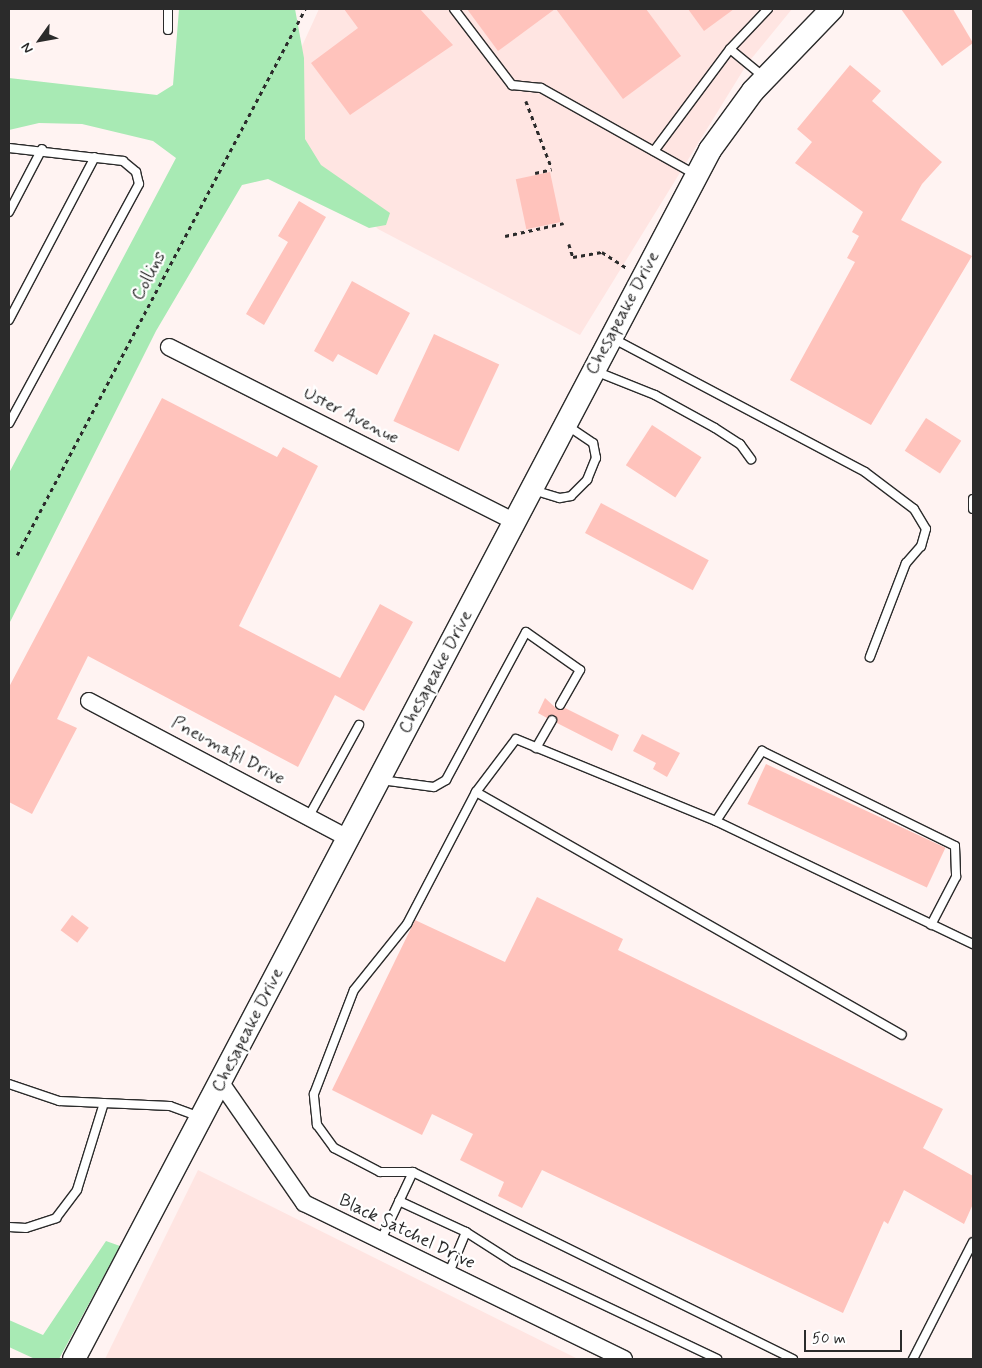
<!DOCTYPE html>
<html>
<head>
<meta charset="utf-8">
<style>
  body { margin:0 }
  #map { position:relative; width:982px; height:1368px; overflow:hidden; background:#fff3f2; font-family:Mynerve,sans-serif }
  div>[style] { position:absolute }
  .built>* { inset:0; background:#ffe5e2 }
  .green>* { inset:0; background:#a8eab4 }
  .building>* { inset:0; background:#ffc3bc; transform-origin:0 0 }
  .path>* { height:2.5px; margin-top:-1.25px; transform-origin:0; background:repeating-linear-gradient(90deg,#2b2b2b 0 4px,transparent 0 8px) }
  .roads { filter:drop-shadow(1px 0 #2b2b2b) drop-shadow(-1px 0 #2b2b2b) drop-shadow(0 1px #2b2b2b) drop-shadow(0 -1px #2b2b2b) }
  .lane>* { height:8px; margin:-4px; padding:0 4px; transform-origin:4px; border-radius:4px; background:#fff }
  .street>* { height:16px; margin:-8px; padding:0 8px; transform-origin:8px; border-radius:8px; background:#fff }
  .secondary>* { height:22px; margin:-11px; padding:0 11px; transform-origin:11px; border-radius:11px; background:#fff }
  span { translate:-50% -50%; white-space:nowrap; text-align:center; line-height:1.15; -webkit-text-stroke:4.5px #fff; paint-order:stroke }
  .street-label { font-size:18px; color:#2b2b2b }
  .frame { position:absolute; inset:0; border:10px solid #2b2b2b; pointer-events:none }
  .north { position:absolute; left:15px; top:15px; width:50px; height:50px; -webkit-text-stroke:4px #fff; paint-order:stroke; rotate:238deg; font-size:14px; font-weight:700; line-height:20px; text-align:center; color:#2b2b2b }
  .north::after { content:''; display:block; margin:auto; width:18px; height:22px; background:#2b2b2b; clip-path:polygon(50% 0,100% 100%,50% 72%,0 100%) }
  .scale { position:absolute; left:804px; top:1330px; width:98px; height:22px; box-sizing:border-box; border:2px solid #2b2b2b; border-top:0; padding-left:6px; font-size:15px; line-height:18px; white-space:nowrap; color:#2b2b2b; -webkit-text-stroke:4px #fff; paint-order:stroke }
</style>
</head>
<body>
<div id="map">
  <div class="built">
    <div style="clip-path:polygon(319px 9px,792px 9px,747px 64px,580px 335px,378px 229px,298px 144px,297px 57px)"></div>
    <div style="clip-path:polygon(198px 1170px,578px 1359px,105px 1359px)"></div>
  </div>
  <div class="green">
    <div style="clip-path:polygon(179px 9px,295px 9px,304px 58px,305px 139px,321px 165px,390px 213px,386px 225px,369px 228px,268px 179px,242px 185px,156px 331px,9px 624px,9px 473px,176px 158px,153px 141px,82px 124px,39px 123px,9px 130px,9px 78px,157px 95px,173px 85px)"></div>
    <div style="clip-path:polygon(106px 1241px,120px 1246px,59px 1359px,35px 1359px,9px 1347px,9px 1320px,43px 1335px)"></div>
  </div>
  <div class="building">
    <div style="clip-path:polygon(344px 9px,420px 9px,453px 45px,350px 115px,311px 63px,358px 28px)"></div>
    <div style="clip-path:polygon(467px 9px,555px 9px,498px 51px)"></div>
    <div style="clip-path:polygon(556px 9px,646px 9px,681px 56px,623px 99px)"></div>
    <div style="clip-path:polygon(688px 9px,734px 9px,704px 31px)"></div>
    <div style="clip-path:polygon(901px 9px,953px 9px,973px 43px,942px 66px)"></div>
    <div style="clip-path:polygon(850px 65px,881px 91px,872px 101px,942px 162px,922px 184px,901px 220px,972px 256px,871px 425px,790px 380px,855px 262px,847px 258px,859px 236px,852px 232px,863px 212px,795px 163px,812px 142px,797px 129px)"></div>
    <div style="left:550px;top:172px;width:51px;height:35px;rotate:78deg"></div>
    <div style="clip-path:polygon(299px 201px,326px 217px,264px 325px,246px 314px,288px 242px,278px 236px)"></div>
    <div style="clip-path:polygon(352px 281px,410px 313px,377px 375px,338px 354px,333px 362px,314px 351px)"></div>
    <div style="left:434px;top:334px;width:72px;height:96px;rotate:25deg"></div>
    <div style="clip-path:polygon(162px 398px,277px 457px,283px 447px,318px 466px,239px 626px,340px 678px,380px 604px,413px 622px,364px 711px,335px 695px,298px 767px,88px 656px,57px 719px,77px 728px,32px 814px,9px 802px,9px 687px)"></div>
    <div style="left:926px;top:418px;width:42px;height:39px;rotate:33deg"></div>
    <div style="left:652px;top:425px;width:59px;height:48px;rotate:33deg"></div>
    <div style="left:601px;top:503px;width:122px;height:34px;rotate:28deg"></div>
    <div style="clip-path:polygon(545px 698px,558px 710px,565px 708px,619px 735px,612px 751px,557px 723px,554px 715px,547px 718px,538px 713px)"></div>
    <div style="clip-path:polygon(642px 734px,680px 753px,667px 777px,653px 769px,656px 763px,633px 751px)"></div>
    <div style="left:766px;top:764px;width:198px;height:44px;rotate:25deg"></div>
    <div style="clip-path:polygon(537px 897px,623px 939px,618px 950px,943px 1109px,923px 1148px,973px 1176px,973px 1204px,964px 1224px,904px 1190px,888px 1224px,884px 1221px,843px 1313px,542px 1170px,522px 1208px,498px 1196px,504px 1182px,460px 1160px,473px 1134px,432px 1114px,422px 1135px,332px 1090px,415px 920px,505px 962px)"></div>
    <div style="left:72px;top:915px;width:21px;height:19px;rotate:37deg"></div>
  </div>
  <div class="path">
    <div style="left:526px;top:101px;width:70px;rotate:69deg"></div>
    <div style="left:535px;top:173px;width:17px;rotate:-13deg"></div>
    <div style="left:505px;top:236px;width:60px;rotate:-12.4deg"></div>
    <div style="left:569px;top:244px;width:14px;rotate:73deg"></div>
    <div style="left:573px;top:257px;width:29px;rotate:-10deg"></div>
    <div style="left:602px;top:252px;width:31px;rotate:33deg"></div>
    <div style="left:17px;top:555px;width:617px;rotate:-62.19deg"></div>
  </div>
  <div class="roads">
    <div class="lane">
      <div style="left:454px;top:9px;width:96px;rotate:52.7deg"></div>
      <div style="left:512px;top:85px;width:29px;rotate:6deg"></div>
      <div style="left:541px;top:88px;width:176px;rotate:29.3deg"></div>
      <div style="left:168px;top:30px;width:21px;rotate:-90deg"></div>
      <div style="left:730px;top:49px;width:44px;rotate:39.5deg"></div>
      <div style="left:9px;top:148px;width:115px;rotate:6.5deg"></div>
      <div style="left:123px;top:161px;width:17px;rotate:40deg"></div>
      <div style="left:136px;top:172px;width:12px;rotate:76deg"></div>
      <div style="left:139px;top:184px;width:272px;rotate:118.5deg"></div>
      <div style="left:654px;top:151px;width:127px;rotate:-53.3deg"></div>
      <div style="left:730px;top:49px;width:55px;rotate:-46.5deg"></div>
      <div style="left:9px;top:212px;width:71px;rotate:-62.4deg"></div>
      <div style="left:9px;top:320px;width:184px;rotate:-62.2deg"></div>
      <div style="left:612px;top:338px;width:286px;rotate:27.9deg"></div>
      <div style="left:865px;top:472px;width:61px;rotate:37.1deg"></div>
      <div style="left:914px;top:509px;width:23px;rotate:59deg"></div>
      <div style="left:926px;top:529px;width:18px;rotate:106deg"></div>
      <div style="left:921px;top:546px;width:23px;rotate:131deg"></div>
      <div style="left:906px;top:563px;width:101px;rotate:111deg"></div>
      <div style="left:595px;top:371px;width:65px;rotate:21.8deg"></div>
      <div style="left:655px;top:395px;width:68px;rotate:28.8deg"></div>
      <div style="left:715px;top:428px;width:30px;rotate:33deg"></div>
      <div style="left:740px;top:444px;width:19px;rotate:54deg"></div>
      <div style="left:533px;top:490px;width:28px;rotate:17deg"></div>
      <div style="left:560px;top:498px;width:11px;rotate:-10deg"></div>
      <div style="left:571px;top:496px;width:23px;rotate:-45deg"></div>
      <div style="left:587px;top:480px;width:24px;rotate:-68deg"></div>
      <div style="left:596px;top:458px;width:15px;rotate:-101deg"></div>
      <div style="left:593px;top:443px;width:30px;rotate:-146deg"></div>
      <div style="left:973px;top:499px;width:10px;rotate:90deg"></div>
      <div style="left:536px;top:748px;width:32px;rotate:-60deg"></div>
      <div style="left:381px;top:780px;width:53px;rotate:7.5deg"></div>
      <div style="left:434px;top:787px;width:14px;rotate:-30deg"></div>
      <div style="left:446px;top:780px;width:168px;rotate:-61.6deg"></div>
      <div style="left:526px;top:632px;width:66px;rotate:35.1deg"></div>
      <div style="left:580px;top:670px;width:40px;rotate:119.7deg"></div>
      <div style="left:476px;top:792px;width:490px;rotate:29.7deg"></div>
      <div style="left:309px;top:816px;width:104px;rotate:-61.2deg"></div>
      <div style="left:716px;top:821px;width:84px;rotate:-56.7deg"></div>
      <div style="left:762px;top:751px;width:215px;rotate:26.2deg"></div>
      <div style="left:955px;top:846px;width:31px;rotate:88deg"></div>
      <div style="left:956px;top:877px;width:54px;rotate:117.5deg"></div>
      <div style="left:9px;top:1084px;width:53px;rotate:18.8deg"></div>
      <div style="left:59px;top:1101px;width:111px;rotate:2.6deg"></div>
      <div style="left:170px;top:1106px;width:32px;rotate:20deg"></div>
      <div style="left:399px;top:1201px;width:74px;rotate:24.8deg"></div>
      <div style="left:466px;top:1232px;width:47px;rotate:112.7deg"></div>
      <div style="left:9px;top:1227px;width:17px;rotate:3deg"></div>
      <div style="left:26px;top:1228px;width:32px;rotate:-18deg"></div>
      <div style="left:56px;top:1218px;width:35px;rotate:-53deg"></div>
      <div style="left:77px;top:1190px;width:91px;rotate:-72.8deg"></div>
      <div style="left:466px;top:1232px;width:56px;rotate:32.6deg"></div>
      <div style="left:513px;top:1262px;width:226px;rotate:25.4deg"></div>
      <div style="left:380px;top:1242px;width:77px;rotate:-64.8deg"></div>
      <div style="left:793px;top:1359px;width:424px;rotate:-153.8deg"></div>
      <div style="left:413px;top:1172px;width:33px;rotate:180deg"></div>
      <div style="left:380px;top:1172px;width:52px;rotate:-152.4deg"></div>
      <div style="left:334px;top:1148px;width:29px;rotate:-126deg"></div>
      <div style="left:317px;top:1125px;width:31px;rotate:-96deg"></div>
      <div style="left:314px;top:1094px;width:111px;rotate:-69deg"></div>
      <div style="left:354px;top:990px;width:85px;rotate:-51.2deg"></div>
      <div style="left:407px;top:924px;width:149px;rotate:-62.4deg"></div>
      <div style="left:476px;top:792px;width:66px;rotate:-53deg"></div>
      <div style="left:516px;top:739px;width:216px;rotate:22.3deg"></div>
      <div style="left:716px;top:821px;width:285px;rotate:25.6deg"></div>
      <div style="left:913px;top:1359px;width:131px;rotate:-62.9deg"></div>
    </div>
    <div class="street">
      <div style="left:169px;top:347px;width:386px;rotate:26.8deg"></div>
      <div style="left:89px;top:701px;width:293px;rotate:27.9deg"></div>
      <div style="left:221px;top:1083px;width:146px;rotate:55.3deg"></div>
      <div style="left:304px;top:1203px;width:356px;rotate:26deg"></div>
    </div>
    <div class="secondary">
      <div style="left:74px;top:1359px;width:1366px;rotate:-62.25deg"></div>
      <div style="left:710px;top:150px;width:73px;rotate:-53.9deg"></div>
      <div style="left:753px;top:91px;width:114px;rotate:-46.1deg"></div>
    </div>
  </div>
  <div class="street-label">
    <span style="left:149px;top:276px;rotate:-62deg">Collins</span>
    <span style="left:623px;top:313px;rotate:-62deg">Chesapeake Drive</span>
    <span style="left:351px;top:416px;rotate:27deg">Uster Avenue</span>
    <span style="left:436px;top:672px;rotate:-62deg">Chesapeake Drive</span>
    <span style="left:228px;top:751px;rotate:28deg">Pneumafil Drive</span>
    <span style="left:248px;top:1030px;rotate:-63deg">Chesapeake Drive</span>
    <span style="left:407px;top:1232px;rotate:26deg">Black Satchel Drive</span>
  </div>
  <div class="frame"></div>
  <div class="north">N</div>
  <div class="scale">50 m</div>
</div>
</body>
</html>
